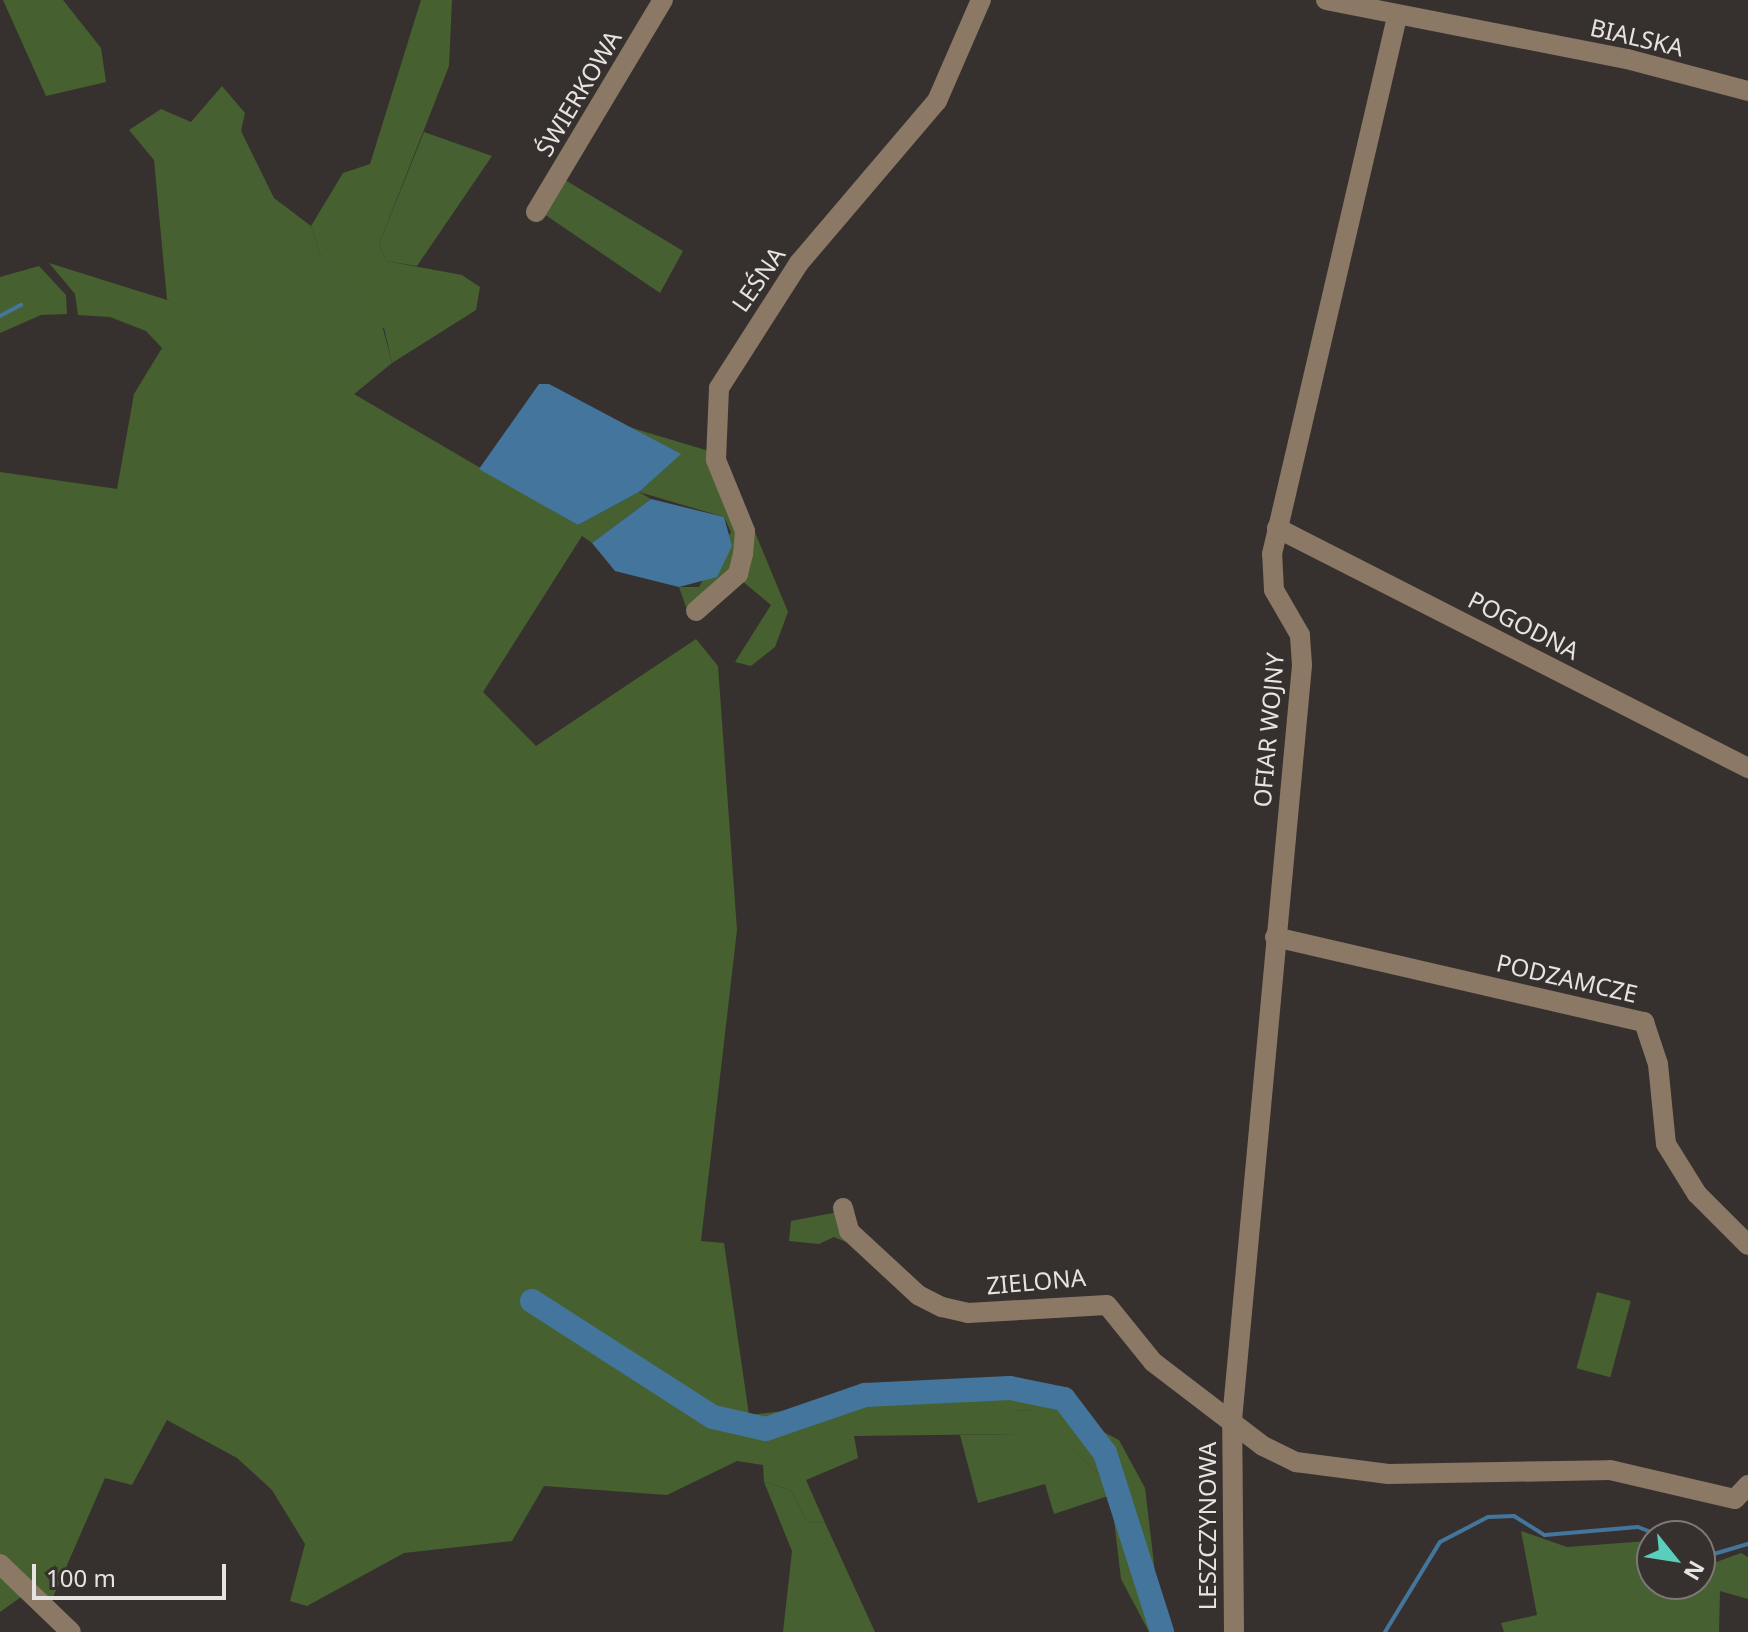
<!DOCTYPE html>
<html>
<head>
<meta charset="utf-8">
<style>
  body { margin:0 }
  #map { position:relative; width:1748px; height:1632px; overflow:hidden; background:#36312e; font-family:"Noto Sans",sans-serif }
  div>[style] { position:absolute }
  .green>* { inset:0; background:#476032 }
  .forest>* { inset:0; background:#46612f; transform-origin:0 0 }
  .water>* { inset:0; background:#44769d }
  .stream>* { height:4px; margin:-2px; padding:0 2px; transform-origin:2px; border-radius:2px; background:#44769d }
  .river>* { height:24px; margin:-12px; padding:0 12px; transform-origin:12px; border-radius:12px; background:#44769d }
  .minor>* { height:20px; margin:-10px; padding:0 10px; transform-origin:10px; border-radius:10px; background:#8b7865 }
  span { translate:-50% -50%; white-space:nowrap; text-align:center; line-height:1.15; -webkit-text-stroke:6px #36312e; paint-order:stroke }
  .street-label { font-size:24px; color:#e6e3e1 }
  .north { position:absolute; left:1636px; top:1520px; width:80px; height:80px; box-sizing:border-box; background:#36312e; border:2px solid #7c7876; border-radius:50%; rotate:120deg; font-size:22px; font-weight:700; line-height:32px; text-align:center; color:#e6e3e1 }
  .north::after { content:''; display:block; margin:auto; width:28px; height:36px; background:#5bcebb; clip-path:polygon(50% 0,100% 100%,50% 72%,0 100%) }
  .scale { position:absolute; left:32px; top:1564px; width:194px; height:36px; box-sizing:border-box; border:4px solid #e6e3e1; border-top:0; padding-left:10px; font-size:24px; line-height:28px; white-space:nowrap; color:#e6e3e1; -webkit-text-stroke:6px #36312e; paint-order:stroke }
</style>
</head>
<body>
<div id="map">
  <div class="green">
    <div style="clip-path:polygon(222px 86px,245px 113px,241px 131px,274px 198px,311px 226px,321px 257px,372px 287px,392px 363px,353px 395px,167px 300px,154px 160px,129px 130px,161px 109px,191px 122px)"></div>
    <div style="clip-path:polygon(424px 132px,492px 156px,417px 266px,386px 261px,379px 244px)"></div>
    <div style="clip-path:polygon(565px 180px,683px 251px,660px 293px,541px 212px)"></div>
    <div style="clip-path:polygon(622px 425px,709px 451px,742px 532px,734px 573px,706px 600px,686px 607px,679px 587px,699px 587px,731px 532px,724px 517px,639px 492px,680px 454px)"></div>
    <div style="clip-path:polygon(838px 1212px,851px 1244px,834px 1237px,819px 1244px,789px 1241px,791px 1221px)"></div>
    <div style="clip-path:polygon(1032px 1410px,1099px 1474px,1111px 1495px,1054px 1514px,1045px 1484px,978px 1503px,960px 1435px,1020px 1434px,1012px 1411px)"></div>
    <div style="clip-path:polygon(764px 1482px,791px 1490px,807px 1522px,825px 1523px,875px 1632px,783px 1632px,792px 1551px)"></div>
    <div style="clip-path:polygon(1521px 1531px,1567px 1547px,1648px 1541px,1652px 1584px,1700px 1584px,1700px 1568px,1741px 1553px,1748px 1557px,1748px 1599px,1720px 1591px,1719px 1632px,1504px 1632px,1501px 1623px,1537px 1615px)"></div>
  </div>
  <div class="forest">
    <div style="clip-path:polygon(3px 0,63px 0,101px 48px,106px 82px,46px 96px)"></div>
    <div style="clip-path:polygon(421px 0,452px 0,449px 66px,379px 244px,386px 261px,462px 275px,480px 287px,476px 310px,392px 363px,384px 328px,357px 319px,371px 287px,345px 285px,321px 257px,311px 226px,343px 173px,370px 164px)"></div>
    <div style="clip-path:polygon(49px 263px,167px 300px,306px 366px,578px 525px,639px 492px,651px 499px,592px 543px,582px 536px,483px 692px,536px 746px,696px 639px,718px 666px,737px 930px,701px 1241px,724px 1243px,749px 1415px,1012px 1383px,1072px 1395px,1090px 1425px,1119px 1440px,1145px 1488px,1160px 1614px,1170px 1632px,1149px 1632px,1121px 1579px,1111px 1495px,1099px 1474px,1031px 1410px,1013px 1411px,1020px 1434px,854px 1436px,858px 1458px,806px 1480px,825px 1523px,807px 1522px,791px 1490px,764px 1482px,763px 1465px,737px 1461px,667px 1495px,544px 1486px,512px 1541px,404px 1553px,307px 1606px,290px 1601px,305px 1544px,272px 1490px,237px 1458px,167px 1420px,132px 1485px,105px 1478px,50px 1604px,35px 1587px,0 1612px,0 472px,117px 489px,134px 394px,162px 348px,146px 331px,110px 317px,78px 315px,75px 294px)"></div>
    <div style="clip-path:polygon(39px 266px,66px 295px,67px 314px,41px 315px,0 333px,0 277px)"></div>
    <div style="clip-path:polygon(752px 525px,788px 612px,775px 647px,751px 666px,735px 662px,771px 605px,741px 580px)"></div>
    <div style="left:1597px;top:1292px;width:35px;height:79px;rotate:15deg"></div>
  </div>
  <div class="water">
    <div style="clip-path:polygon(539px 384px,549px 384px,681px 454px,639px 492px,578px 525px,479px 469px)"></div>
    <div style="clip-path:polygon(651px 499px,724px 517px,732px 546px,717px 577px,679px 587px,615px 571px,592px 543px)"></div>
  </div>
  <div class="stream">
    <div style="left:0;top:316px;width:24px;rotate:-28deg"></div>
    <div style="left:1700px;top:1558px;width:50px;rotate:-16.3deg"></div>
    <div style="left:1385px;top:1632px;width:105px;rotate:-58.6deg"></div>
    <div style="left:1440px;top:1542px;width:54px;rotate:-27.5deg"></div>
    <div style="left:1488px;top:1517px;width:26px;rotate:-2deg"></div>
    <div style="left:1514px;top:1516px;width:36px;rotate:32deg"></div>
    <div style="left:1545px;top:1535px;width:93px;rotate:-4.9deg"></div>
    <div style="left:1638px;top:1527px;width:26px;rotate:21deg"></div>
  </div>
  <div class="river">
    <div style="left:532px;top:1301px;width:215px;rotate:32.7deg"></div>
    <div style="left:713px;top:1417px;width:54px;rotate:12.8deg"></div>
    <div style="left:766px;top:1429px;width:105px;rotate:-19deg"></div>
    <div style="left:865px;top:1395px;width:145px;rotate:-2.8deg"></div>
    <div style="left:1010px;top:1388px;width:55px;rotate:11.5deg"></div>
    <div style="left:1064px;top:1399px;width:68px;rotate:52.8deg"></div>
    <div style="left:1105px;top:1453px;width:188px;rotate:72.3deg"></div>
  </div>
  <div class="minor">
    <div style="left:1326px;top:0;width:307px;rotate:11.1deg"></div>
    <div style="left:1627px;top:59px;width:125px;rotate:14.8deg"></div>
    <div style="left:536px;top:212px;width:247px;rotate:-59.1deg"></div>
    <div style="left:1277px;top:528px;width:529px;rotate:27deg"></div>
    <div style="left:696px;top:611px;width:56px;rotate:-41.4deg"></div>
    <div style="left:738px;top:574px;width:21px;rotate:-76deg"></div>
    <div style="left:743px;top:554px;width:23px;rotate:-85deg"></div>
    <div style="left:745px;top:531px;width:77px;rotate:-112.2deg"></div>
    <div style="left:716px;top:460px;width:72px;rotate:-87.6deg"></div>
    <div style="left:719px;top:388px;width:148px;rotate:-57.4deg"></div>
    <div style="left:799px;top:263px;width:213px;rotate:-49.6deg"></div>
    <div style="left:937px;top:101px;width:110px;rotate:-66.5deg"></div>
    <div style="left:1275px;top:937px;width:379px;rotate:13deg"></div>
    <div style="left:1644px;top:1022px;width:44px;rotate:71.6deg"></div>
    <div style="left:1658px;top:1064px;width:80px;rotate:84.3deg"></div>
    <div style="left:1666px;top:1144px;width:59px;rotate:58.2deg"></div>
    <div style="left:1697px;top:1194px;width:72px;rotate:45deg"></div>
    <div style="left:843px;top:1208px;width:24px;rotate:75deg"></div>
    <div style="left:849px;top:1231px;width:94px;rotate:42.8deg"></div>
    <div style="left:918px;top:1295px;width:27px;rotate:27deg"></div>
    <div style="left:942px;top:1307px;width:27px;rotate:13deg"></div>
    <div style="left:968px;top:1313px;width:139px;rotate:-3.3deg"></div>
    <div style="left:1107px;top:1305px;width:73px;rotate:51.1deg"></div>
    <div style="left:1153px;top:1362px;width:138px;rotate:37.4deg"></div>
    <div style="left:1263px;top:1446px;width:37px;rotate:26deg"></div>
    <div style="left:1296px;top:1462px;width:93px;rotate:7.4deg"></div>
    <div style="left:1388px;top:1474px;width:222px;rotate:-1deg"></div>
    <div style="left:1610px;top:1470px;width:128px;rotate:13.1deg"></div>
    <div style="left:1735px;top:1499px;width:19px;rotate:-47deg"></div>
    <div style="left:0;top:1564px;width:98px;rotate:43.8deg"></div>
    <div style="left:1234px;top:1632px;width:212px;rotate:-90.5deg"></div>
    <div style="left:1232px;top:1420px;width:758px;rotate:-84.7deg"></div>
    <div style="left:1302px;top:665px;width:30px;rotate:-94deg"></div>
    <div style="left:1300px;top:635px;width:52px;rotate:-120deg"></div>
    <div style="left:1274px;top:590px;width:36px;rotate:-93deg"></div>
    <div style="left:1272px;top:554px;width:551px;rotate:-76.9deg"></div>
  </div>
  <div class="street-label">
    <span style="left:1637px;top:37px;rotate:13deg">BIALSKA</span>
    <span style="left:578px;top:93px;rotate:-59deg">ŚWIERKOWA</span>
    <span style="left:758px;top:279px;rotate:-55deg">LEŚNA</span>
    <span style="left:1524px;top:625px;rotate:27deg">POGODNA</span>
    <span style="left:1268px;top:730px;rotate:-85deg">OFIAR WOJNY</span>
    <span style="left:1567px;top:978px;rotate:13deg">PODZAMCZE</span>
    <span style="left:1036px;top:1281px;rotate:-5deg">ZIELONA</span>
    <span style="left:1207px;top:1526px;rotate:-90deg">LESZCZYNOWA</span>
  </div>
  <div class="north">N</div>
  <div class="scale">100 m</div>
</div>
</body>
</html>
